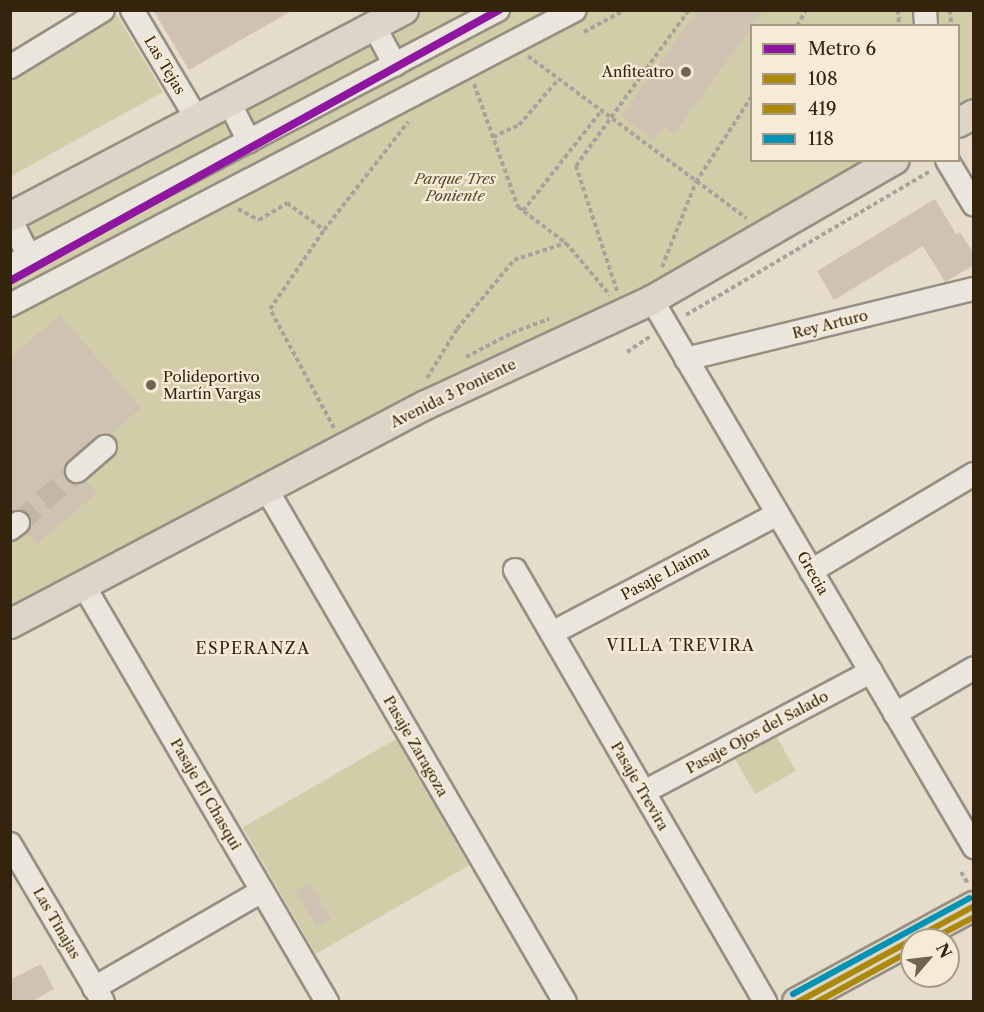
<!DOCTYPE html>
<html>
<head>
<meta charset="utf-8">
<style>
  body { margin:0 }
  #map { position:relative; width:984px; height:1012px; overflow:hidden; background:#e5dccb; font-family:"Libre Caslon Text",serif }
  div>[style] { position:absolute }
  .green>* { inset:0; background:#d1cda9; transform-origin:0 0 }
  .building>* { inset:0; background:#d0c2b2; transform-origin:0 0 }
  .minor-tunnel>* { height:22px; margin-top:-11px; transform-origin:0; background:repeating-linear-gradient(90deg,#c2b7a5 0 22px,transparent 0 33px) }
  .path>* { height:4px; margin-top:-2px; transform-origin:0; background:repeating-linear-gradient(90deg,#a8a29a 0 4.5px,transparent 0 7.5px) }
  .roads { filter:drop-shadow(2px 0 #968f82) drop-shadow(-2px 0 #968f82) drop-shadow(0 2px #968f82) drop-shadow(0 -2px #968f82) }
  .minor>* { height:22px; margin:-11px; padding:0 11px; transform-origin:11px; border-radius:11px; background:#eae5dd }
  .major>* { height:28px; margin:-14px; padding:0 14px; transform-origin:14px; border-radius:14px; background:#ddd6c8 }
  .bus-1>* { height:6px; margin:-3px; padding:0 3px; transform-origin:3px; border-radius:3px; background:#ac890d }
  .bus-2>* { height:6px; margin:-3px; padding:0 3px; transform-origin:3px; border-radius:3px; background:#ac890d }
  .bus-3>* { height:6px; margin:-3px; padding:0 3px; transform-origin:3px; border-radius:3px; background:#0093b3 }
  .metro-1>* { height:8px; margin:-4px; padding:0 4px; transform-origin:4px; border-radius:4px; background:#8e16a1 }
  .dots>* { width:16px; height:16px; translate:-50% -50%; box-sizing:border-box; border:3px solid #f5ebd6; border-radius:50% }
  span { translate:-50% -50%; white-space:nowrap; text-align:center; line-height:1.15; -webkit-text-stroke:4.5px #f5ebd6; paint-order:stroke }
  .street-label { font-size:15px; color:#34240e }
  .poi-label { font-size:15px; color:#34240e }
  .right { translate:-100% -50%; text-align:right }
  .left { translate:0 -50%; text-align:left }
  .park-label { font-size:15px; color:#574b2e; font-style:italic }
  .neighbourhood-label { font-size:16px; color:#34240e; letter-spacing:1.5px }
  .frame { position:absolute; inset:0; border:12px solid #34240e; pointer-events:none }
  .legend { position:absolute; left:750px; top:24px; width:210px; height:138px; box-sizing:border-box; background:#f5ebd6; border:2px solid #a89b86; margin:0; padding:8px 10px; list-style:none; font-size:18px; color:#34240e }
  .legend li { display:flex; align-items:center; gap:12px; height:30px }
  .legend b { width:30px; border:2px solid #a89b86 }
  .north { position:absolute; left:900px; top:928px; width:60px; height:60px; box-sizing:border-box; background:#f5ebd6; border:2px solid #a89b86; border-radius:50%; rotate:62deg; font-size:16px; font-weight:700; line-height:24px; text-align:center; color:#34240e }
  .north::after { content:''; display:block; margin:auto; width:21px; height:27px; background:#726450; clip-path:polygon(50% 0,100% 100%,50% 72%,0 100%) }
</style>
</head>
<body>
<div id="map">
  <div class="green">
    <div style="clip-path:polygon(416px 11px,973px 11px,973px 100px,959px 109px,958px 26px,752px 26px,752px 160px,868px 161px,648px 286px,11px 613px,11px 223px)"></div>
    <div style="clip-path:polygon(117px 15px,163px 92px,11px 176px,10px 78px)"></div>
    <div style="left:776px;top:736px;width:40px;height:47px;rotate:60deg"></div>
    <div style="left:396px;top:739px;width:146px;height:177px;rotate:60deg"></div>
  </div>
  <div class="building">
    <div style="clip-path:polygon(153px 10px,293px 10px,189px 70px)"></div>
    <div style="clip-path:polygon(698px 10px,764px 10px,674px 134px,664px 127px,654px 141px,621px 116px)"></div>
    <div style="clip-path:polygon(935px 199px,956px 234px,960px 232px,974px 254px,974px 265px,945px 282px,923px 246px,834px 300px,817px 271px)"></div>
    <div style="clip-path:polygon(60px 315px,141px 408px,110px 435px,97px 436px,68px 461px,64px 473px,67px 480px,79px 484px,86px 481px,97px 493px,37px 544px,27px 533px,31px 522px,28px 514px,23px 510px,10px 512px,10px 358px)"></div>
    <div style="left:310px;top:883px;width:42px;height:17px;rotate:59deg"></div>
    <div style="clip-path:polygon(41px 964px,54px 989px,31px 1002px,10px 1002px,10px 980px)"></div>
  </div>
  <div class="minor-tunnel">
    <div style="left:18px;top:523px;width:79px;rotate:-41.4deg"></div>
  </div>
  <div class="path">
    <div style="left:898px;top:10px;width:16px;rotate:86deg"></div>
    <div style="left:950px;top:10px;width:16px;rotate:86deg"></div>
    <div style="left:797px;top:26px;width:18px;rotate:-61deg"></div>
    <div style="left:584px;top:32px;width:47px;rotate:-28.2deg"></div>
    <div style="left:528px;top:56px;width:272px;rotate:36.6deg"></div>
    <div style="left:474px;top:84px;width:131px;rotate:70.3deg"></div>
    <div style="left:518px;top:207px;width:60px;rotate:36.9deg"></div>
    <div style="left:566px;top:243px;width:68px;rotate:49.8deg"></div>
    <div style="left:493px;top:137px;width:29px;rotate:-25deg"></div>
    <div style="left:519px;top:125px;width:60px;rotate:-49.1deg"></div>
    <div style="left:238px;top:209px;width:24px;rotate:28deg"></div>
    <div style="left:259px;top:220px;width:33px;rotate:-31deg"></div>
    <div style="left:287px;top:203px;width:46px;rotate:36.1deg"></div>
    <div style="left:523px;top:211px;width:127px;rotate:-52deg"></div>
    <div style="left:662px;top:267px;width:92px;rotate:-68.2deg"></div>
    <div style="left:696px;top:182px;width:103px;rotate:-56.9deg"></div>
    <div style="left:617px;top:291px;width:132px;rotate:-108.2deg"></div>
    <div style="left:576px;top:166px;width:193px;rotate:-54.1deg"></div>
    <div style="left:686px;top:315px;width:283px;rotate:-30.5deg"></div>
    <div style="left:627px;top:352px;width:29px;rotate:-34deg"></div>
    <div style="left:466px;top:357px;width:52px;rotate:-27.6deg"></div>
    <div style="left:512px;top:333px;width:40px;rotate:-21deg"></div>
    <div style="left:427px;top:378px;width:57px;rotate:-58.5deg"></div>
    <div style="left:457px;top:329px;width:89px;rotate:-50.4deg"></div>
    <div style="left:514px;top:260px;width:55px;rotate:-18.1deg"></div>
    <div style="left:334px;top:428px;width:135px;rotate:-118.3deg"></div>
    <div style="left:270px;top:309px;width:96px;rotate:-55.6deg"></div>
    <div style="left:324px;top:230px;width:137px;rotate:-52.1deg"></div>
    <div style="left:961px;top:872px;width:14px;rotate:60deg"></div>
  </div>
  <div class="roads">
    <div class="minor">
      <div style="left:132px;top:10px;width:127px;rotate:59.2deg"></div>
      <div style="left:925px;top:10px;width:16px;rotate:86deg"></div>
      <div style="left:374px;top:26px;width:44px;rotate:61.7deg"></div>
      <div style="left:10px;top:67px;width:109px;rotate:-31.5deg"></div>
      <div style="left:229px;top:102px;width:44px;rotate:62.9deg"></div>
      <div style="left:947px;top:160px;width:52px;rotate:59deg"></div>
      <div style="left:10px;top:219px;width:42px;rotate:62.8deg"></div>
      <div style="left:10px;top:266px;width:551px;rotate:-27.68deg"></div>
      <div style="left:652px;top:300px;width:635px;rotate:59.52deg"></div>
      <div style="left:10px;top:305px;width:637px;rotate:-27.57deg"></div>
      <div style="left:686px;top:359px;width:296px;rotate:-13.7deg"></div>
      <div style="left:77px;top:471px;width:37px;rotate:-41deg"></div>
      <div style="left:267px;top:490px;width:592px;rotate:59.8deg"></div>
      <div style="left:10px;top:529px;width:10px;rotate:-37deg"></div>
      <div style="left:515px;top:570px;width:499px;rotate:59.9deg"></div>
      <div style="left:811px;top:571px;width:190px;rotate:-30.8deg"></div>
      <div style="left:84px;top:586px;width:482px;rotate:59.7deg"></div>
      <div style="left:552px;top:633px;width:255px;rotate:-27.8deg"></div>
      <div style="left:895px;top:714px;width:91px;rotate:-30.2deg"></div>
      <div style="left:644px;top:792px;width:257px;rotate:-27.9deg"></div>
      <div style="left:10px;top:844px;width:183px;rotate:59.5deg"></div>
      <div style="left:94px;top:988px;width:194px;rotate:-30deg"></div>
    </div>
    <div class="major">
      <div style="left:958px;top:123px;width:18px;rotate:-29deg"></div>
      <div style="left:10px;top:217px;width:445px;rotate:-27.7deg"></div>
      <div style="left:10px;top:624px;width:470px;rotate:-27.8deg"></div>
      <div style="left:426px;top:405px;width:249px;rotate:-24.9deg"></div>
      <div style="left:652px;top:300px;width:280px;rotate:-30deg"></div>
      <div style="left:797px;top:1002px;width:201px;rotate:-28.5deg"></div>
    </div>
  </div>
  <div class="bus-1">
    <div style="left:798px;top:1002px;width:200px;rotate:-28.6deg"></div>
  </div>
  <div class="bus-2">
    <div style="left:930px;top:940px;width:50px;rotate:-27.6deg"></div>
    <div style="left:817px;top:1002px;width:108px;rotate:-28.7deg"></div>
  </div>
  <div class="bus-3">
    <div style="left:793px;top:994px;width:201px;rotate:-28.5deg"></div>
  </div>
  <div class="metro-1">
    <div style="left:10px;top:281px;width:559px;rotate:-28.99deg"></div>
  </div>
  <div class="dots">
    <div style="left:686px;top:72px;background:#726450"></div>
    <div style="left:151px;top:385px;background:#726450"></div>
  </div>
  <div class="street-label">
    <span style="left:165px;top:65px;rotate:59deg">Las Tejas</span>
    <span style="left:830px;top:324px;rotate:-14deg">Rey Arturo</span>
    <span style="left:453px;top:393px;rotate:-26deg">Avenida 3 Poniente</span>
    <span style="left:665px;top:573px;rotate:-28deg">Pasaje Llaima</span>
    <span style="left:813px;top:573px;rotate:60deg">Grecia</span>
    <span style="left:757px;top:732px;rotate:-28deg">Pasaje Ojos del Salado</span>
    <span style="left:416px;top:746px;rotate:60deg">Pasaje Zaragoza</span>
    <span style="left:640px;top:786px;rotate:60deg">Pasaje Trevira</span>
    <span style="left:206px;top:794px;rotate:60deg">Pasaje El Chasqui</span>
    <span style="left:57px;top:923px;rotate:60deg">Las Tinajas</span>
  </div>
  <div class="poi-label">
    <span class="right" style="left:674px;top:72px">Anfiteatro</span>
    <span class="left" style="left:163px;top:385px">Polideportivo<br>Martín Vargas</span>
  </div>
  <div class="park-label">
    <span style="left:455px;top:187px">Parque Tres<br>Poniente</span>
  </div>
  <div class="neighbourhood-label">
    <span style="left:681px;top:645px">VILLA TREVIRA</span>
    <span style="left:253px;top:648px">ESPERANZA</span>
  </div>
  <div class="frame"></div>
  <ul class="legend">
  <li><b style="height:8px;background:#8e16a1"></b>Metro 6</li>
  <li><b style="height:8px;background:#ac890d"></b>108</li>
  <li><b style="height:8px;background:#ac890d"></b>419</li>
  <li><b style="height:8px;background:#0093b3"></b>118</li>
  </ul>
  <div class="north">N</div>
</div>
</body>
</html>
